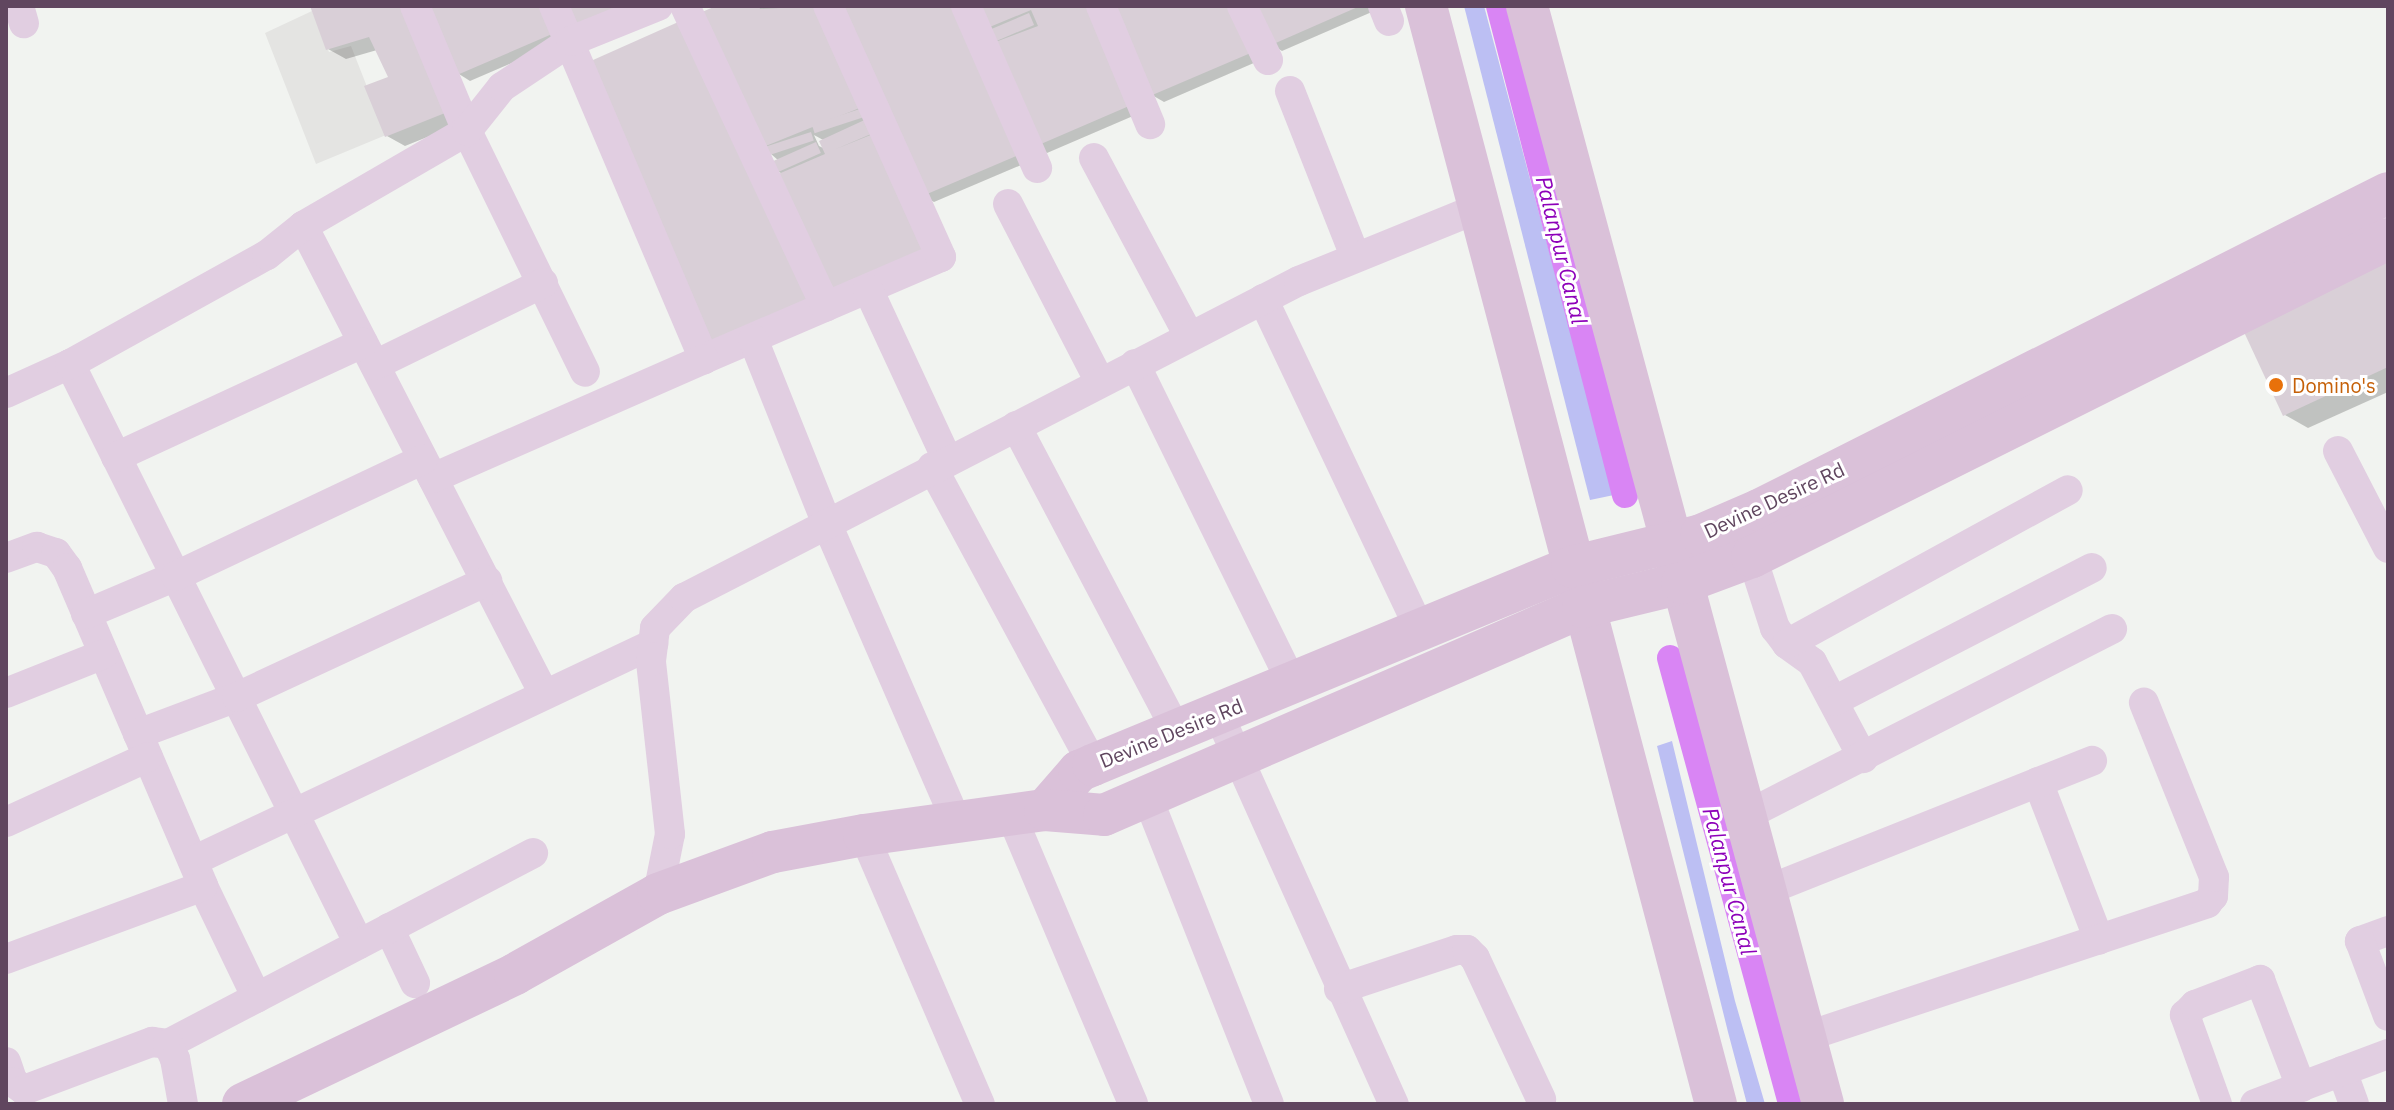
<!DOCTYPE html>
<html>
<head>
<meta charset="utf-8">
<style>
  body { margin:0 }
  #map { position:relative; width:2394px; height:1110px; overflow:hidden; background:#f1f3f0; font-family:"IBM Plex Sans",sans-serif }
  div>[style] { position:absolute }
  .education>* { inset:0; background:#e4e4e2 }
  .green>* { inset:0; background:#bcbff3 }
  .shadow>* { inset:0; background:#0003 }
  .canal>* { height:26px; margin:-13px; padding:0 13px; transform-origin:13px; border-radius:13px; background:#d985f4 }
  .building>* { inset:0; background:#d9cfd7; transform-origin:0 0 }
  .street>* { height:30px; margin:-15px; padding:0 15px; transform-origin:15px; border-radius:15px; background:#e1cee1 }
  .secondary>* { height:42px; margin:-21px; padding:0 21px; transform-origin:21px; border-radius:21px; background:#dac1d9 }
  .dots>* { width:22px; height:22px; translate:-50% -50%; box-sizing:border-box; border:4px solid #fff; border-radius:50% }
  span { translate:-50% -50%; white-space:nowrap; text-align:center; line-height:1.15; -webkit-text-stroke:6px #fff; paint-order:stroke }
  .food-label { font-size:20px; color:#c56008 }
  .left { translate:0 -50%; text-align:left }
  .street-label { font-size:20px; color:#60465f }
  .water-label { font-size:22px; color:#8d00b9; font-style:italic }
  .frame { position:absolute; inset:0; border:8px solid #60465f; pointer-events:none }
</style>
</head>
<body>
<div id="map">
  <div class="education">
    <div style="clip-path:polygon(312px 11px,329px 52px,351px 46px,386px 135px,316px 164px,265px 33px)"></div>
  </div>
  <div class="green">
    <div style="clip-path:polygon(1464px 6px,1484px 6px,1614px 495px,1590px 500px)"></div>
    <div style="clip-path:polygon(1672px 741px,1735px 1001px,1765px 1104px,1747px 1104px,1728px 1032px,1657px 746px)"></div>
  </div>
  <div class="shadow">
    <div style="clip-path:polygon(317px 6px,415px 6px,467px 121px,405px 146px,387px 136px,391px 78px,377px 50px,346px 59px,328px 49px)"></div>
    <div style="clip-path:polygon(429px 6px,570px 38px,470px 81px,459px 74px)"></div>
    <div style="clip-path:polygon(evenodd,721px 6px,826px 6px,939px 255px,777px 171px,779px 161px,762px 146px,721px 6px,814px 135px,825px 141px,825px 149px,819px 146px,814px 135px)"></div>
    <div style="clip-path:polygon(837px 6px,1033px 160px,934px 202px,922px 195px)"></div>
    <div style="clip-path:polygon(972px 6px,1096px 6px,1147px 110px,1047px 153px,1036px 146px)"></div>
    <div style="clip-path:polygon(1119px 6px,1126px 6px,1263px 59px,1164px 102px,1152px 95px)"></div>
    <div style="clip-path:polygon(1253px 6px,1380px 6px,1381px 8px,1282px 51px,1270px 44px)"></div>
    <div style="clip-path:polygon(2388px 249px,2388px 392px,2308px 428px,2285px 415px)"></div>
  </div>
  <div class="canal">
    <div style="left:1499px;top:6px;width:505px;rotate:75.55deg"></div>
    <div style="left:1670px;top:658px;width:462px;rotate:74.8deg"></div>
  </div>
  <div class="building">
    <div style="clip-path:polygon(310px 6px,403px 6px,450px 111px,385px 137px,364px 86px,388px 77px,369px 37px,326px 50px)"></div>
    <div style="clip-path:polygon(427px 6px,548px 6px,559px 31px,457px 75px)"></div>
    <div style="clip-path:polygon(559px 6px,620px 6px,568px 28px)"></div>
    <div style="clip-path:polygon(716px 6px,759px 6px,760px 9px,818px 6px,862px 107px,761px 148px,702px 12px)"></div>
    <div style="clip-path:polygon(835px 6px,953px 6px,1023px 153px,920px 197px)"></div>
    <div style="clip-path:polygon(970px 6px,1094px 6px,1136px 103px,1034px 147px,990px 44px,1038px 26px,1031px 10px,980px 31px)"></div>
    <div style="clip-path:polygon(1112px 6px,1233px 6px,1253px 52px,1150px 96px)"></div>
    <div style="clip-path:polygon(1251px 6px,1360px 6px,1269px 46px)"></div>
    <div style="left:1029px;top:13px;width:13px;height:51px;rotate:67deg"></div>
    <div style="left:685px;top:19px;width:308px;height:108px;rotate:66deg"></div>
    <div style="left:866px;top:107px;width:9px;height:57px;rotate:72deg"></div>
    <div style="clip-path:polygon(871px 117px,878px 131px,836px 149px,878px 132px,928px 248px,827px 292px,776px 175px,825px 154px,819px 141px)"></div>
    <div style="left:811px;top:132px;width:9px;height:48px;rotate:72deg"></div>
    <div style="left:816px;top:142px;width:12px;height:51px;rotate:66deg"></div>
    <div style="clip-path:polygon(2388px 247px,2388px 367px,2283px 416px,2237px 317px)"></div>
  </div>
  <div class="street">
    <div style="left:19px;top:6px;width:18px;rotate:74deg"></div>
    <div style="left:415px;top:6px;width:135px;rotate:67.4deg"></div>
    <div style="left:467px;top:131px;width:268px;rotate:63.9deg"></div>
    <div style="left:554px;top:6px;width:384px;rotate:67deg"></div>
    <div style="left:704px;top:359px;width:258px;rotate:-23.3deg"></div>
    <div style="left:941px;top:257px;width:275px;rotate:-114.2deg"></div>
    <div style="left:685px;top:6px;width:332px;rotate:64.9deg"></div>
    <div style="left:966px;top:6px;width:177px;rotate:66.3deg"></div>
    <div style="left:1101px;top:6px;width:128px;rotate:67.4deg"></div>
    <div style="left:1242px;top:6px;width:60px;rotate:64.3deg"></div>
    <div style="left:1383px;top:6px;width:16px;rotate:68deg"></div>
    <div style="left:1290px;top:91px;width:177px;rotate:68.5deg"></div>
    <div style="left:1094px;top:158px;width:202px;rotate:61.9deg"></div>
    <div style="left:1008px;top:204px;width:200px;rotate:62.7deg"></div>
    <div style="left:303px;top:226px;width:526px;rotate:62.75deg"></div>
    <div style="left:868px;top:289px;width:190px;rotate:65.1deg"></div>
    <div style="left:1263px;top:299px;width:366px;rotate:64.6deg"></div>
    <div style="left:753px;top:339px;width:199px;rotate:68.2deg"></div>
    <div style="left:827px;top:524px;width:328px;rotate:66.5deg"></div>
    <div style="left:70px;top:364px;width:648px;rotate:63.51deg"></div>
    <div style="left:1135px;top:364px;width:356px;rotate:63.8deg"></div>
    <div style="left:375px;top:365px;width:187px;rotate:-26deg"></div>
    <div style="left:6px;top:393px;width:70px;rotate:-24.4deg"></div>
    <div style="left:70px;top:364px;width:225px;rotate:-29deg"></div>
    <div style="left:267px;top:255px;width:46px;rotate:-38.9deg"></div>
    <div style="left:303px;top:226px;width:190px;rotate:-30.1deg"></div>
    <div style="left:467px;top:131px;width:56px;rotate:-51.5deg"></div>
    <div style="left:502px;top:87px;width:83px;rotate:-33.7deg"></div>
    <div style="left:571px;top:41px;width:94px;rotate:-21.9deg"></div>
    <div style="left:1016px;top:426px;width:345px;rotate:62.2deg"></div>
    <div style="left:2338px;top:451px;width:109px;rotate:62.7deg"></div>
    <div style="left:116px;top:457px;width:272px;rotate:-24.8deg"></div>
    <div style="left:932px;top:467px;width:339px;rotate:61.6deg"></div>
    <div style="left:433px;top:478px;width:296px;rotate:-23.7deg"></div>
    <div style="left:1752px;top:557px;width:75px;rotate:72.1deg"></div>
    <div style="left:1775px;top:628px;width:20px;rotate:53deg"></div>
    <div style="left:1787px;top:644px;width:31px;rotate:36deg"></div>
    <div style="left:1812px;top:662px;width:109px;rotate:62deg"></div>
    <div style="left:6px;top:558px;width:33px;rotate:-20deg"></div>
    <div style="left:37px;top:547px;width:20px;rotate:18deg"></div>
    <div style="left:56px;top:553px;width:19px;rotate:54deg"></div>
    <div style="left:67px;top:568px;width:346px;rotate:66.8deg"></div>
    <div style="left:203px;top:886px;width:124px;rotate:64.3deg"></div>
    <div style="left:86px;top:614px;width:98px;rotate:-22.9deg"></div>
    <div style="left:176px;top:576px;width:273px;rotate:-25.3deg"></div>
    <div style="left:1787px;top:644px;width:320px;rotate:-28.7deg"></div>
    <div style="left:6px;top:693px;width:105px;rotate:-21.7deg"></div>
    <div style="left:1834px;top:701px;width:290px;rotate:-27.3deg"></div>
    <div style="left:1218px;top:713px;width:429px;rotate:65.8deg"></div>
    <div style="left:138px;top:734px;width:106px;rotate:-20.5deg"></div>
    <div style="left:237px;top:697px;width:276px;rotate:-24.9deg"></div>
    <div style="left:2038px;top:782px;width:169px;rotate:68.9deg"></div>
    <div style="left:1147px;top:796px;width:331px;rotate:68.4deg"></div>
    <div style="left:1745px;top:816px;width:412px;rotate:-27deg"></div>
    <div style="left:1012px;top:817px;width:311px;rotate:67.1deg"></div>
    <div style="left:6px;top:822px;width:156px;rotate:-24.6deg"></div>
    <div style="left:864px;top:835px;width:293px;rotate:66.7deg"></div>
    <div style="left:193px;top:861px;width:509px;rotate:-25.26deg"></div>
    <div style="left:1765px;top:891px;width:352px;rotate:-21.7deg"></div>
    <div style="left:658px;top:894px;width:61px;rotate:-78.7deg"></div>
    <div style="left:670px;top:834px;width:174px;rotate:-96.3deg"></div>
    <div style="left:651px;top:661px;width:33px;rotate:-83deg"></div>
    <div style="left:655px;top:628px;width:42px;rotate:-46deg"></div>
    <div style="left:684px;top:598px;width:692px;rotate:-27.27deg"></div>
    <div style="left:1299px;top:281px;width:194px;rotate:-22.1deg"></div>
    <div style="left:389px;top:928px;width:61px;rotate:64.7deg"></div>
    <div style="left:2388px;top:931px;width:30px;rotate:160deg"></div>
    <div style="left:2360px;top:941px;width:80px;rotate:69.5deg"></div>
    <div style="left:6px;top:959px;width:210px;rotate:-20.3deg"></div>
    <div style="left:1339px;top:989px;width:124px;rotate:-18.3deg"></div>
    <div style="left:1457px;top:950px;width:10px"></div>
    <div style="left:1467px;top:950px;width:11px;rotate:45deg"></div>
    <div style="left:1475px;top:958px;width:156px;rotate:64.9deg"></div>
    <div style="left:1805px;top:1037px;width:424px;rotate:-18.4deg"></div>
    <div style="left:2207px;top:903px;width:9px;rotate:-49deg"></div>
    <div style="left:2213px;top:896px;width:19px;rotate:-87deg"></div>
    <div style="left:2214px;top:877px;width:188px;rotate:-111.9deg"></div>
    <div style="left:168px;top:1044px;width:412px;rotate:-27.6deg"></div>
    <div style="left:6px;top:1062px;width:21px;rotate:71deg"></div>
    <div style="left:13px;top:1082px;width:14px;rotate:36deg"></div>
    <div style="left:24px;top:1090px;width:137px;rotate:-20.6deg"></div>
    <div style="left:152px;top:1042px;width:16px;rotate:7deg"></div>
    <div style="left:168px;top:1044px;width:17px;rotate:65deg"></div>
    <div style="left:175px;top:1059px;width:46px;rotate:79.9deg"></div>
    <div style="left:2342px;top:1071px;width:35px;rotate:70deg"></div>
    <div style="left:2217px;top:1104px;width:95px;rotate:-109.8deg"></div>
    <div style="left:2185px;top:1015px;width:14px;rotate:-45deg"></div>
    <div style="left:2195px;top:1005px;width:70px;rotate:-21deg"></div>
    <div style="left:2260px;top:980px;width:115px;rotate:69deg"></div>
    <div style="left:2255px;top:1104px;width:142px;rotate:-20.6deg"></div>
  </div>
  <div class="secondary">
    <div style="left:1426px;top:6px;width:1136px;rotate:75.21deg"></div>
    <div style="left:1527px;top:6px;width:1137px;rotate:74.91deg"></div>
    <div style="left:1045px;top:810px;width:52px;rotate:-48.9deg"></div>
    <div style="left:1079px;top:771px;width:15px;rotate:-23deg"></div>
    <div style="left:1093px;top:765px;width:518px;rotate:-22.46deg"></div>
    <div style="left:1572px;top:567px;width:133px;rotate:-13.9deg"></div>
    <div style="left:1701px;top:535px;width:63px;rotate:-23.3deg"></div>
    <div style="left:1759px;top:510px;width:704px;rotate:-26.75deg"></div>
    <div style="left:243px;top:1104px;width:301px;rotate:-25.5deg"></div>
    <div style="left:515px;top:974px;width:164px;rotate:-29.2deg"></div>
    <div style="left:658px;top:894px;width:122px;rotate:-20.1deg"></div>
    <div style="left:773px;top:852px;width:93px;rotate:-10.6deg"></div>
    <div style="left:864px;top:835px;width:183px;rotate:-7.9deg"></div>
    <div style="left:1045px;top:810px;width:59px;rotate:4.8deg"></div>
    <div style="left:1104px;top:815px;width:522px;rotate:-23.47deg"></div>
    <div style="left:1583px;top:607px;width:102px;rotate:-13.6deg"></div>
    <div style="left:1682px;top:583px;width:75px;rotate:-20.4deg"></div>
    <div style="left:1752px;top:557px;width:711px;rotate:-26.57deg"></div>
  </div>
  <div class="dots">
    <div style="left:2276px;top:385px;background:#e8710a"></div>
  </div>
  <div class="food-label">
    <span class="left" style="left:2292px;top:385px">Domino's</span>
  </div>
  <div class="street-label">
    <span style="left:1774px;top:500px;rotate:-25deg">Devine Desire Rd</span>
    <span style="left:1171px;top:733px;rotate:-22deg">Devine Desire Rd</span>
  </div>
  <div class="water-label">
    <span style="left:1562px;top:250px;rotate:76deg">Palanpur Canal</span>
    <span style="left:1730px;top:881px;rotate:75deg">Palanpur Canal</span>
  </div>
  <div class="frame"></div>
</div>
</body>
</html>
